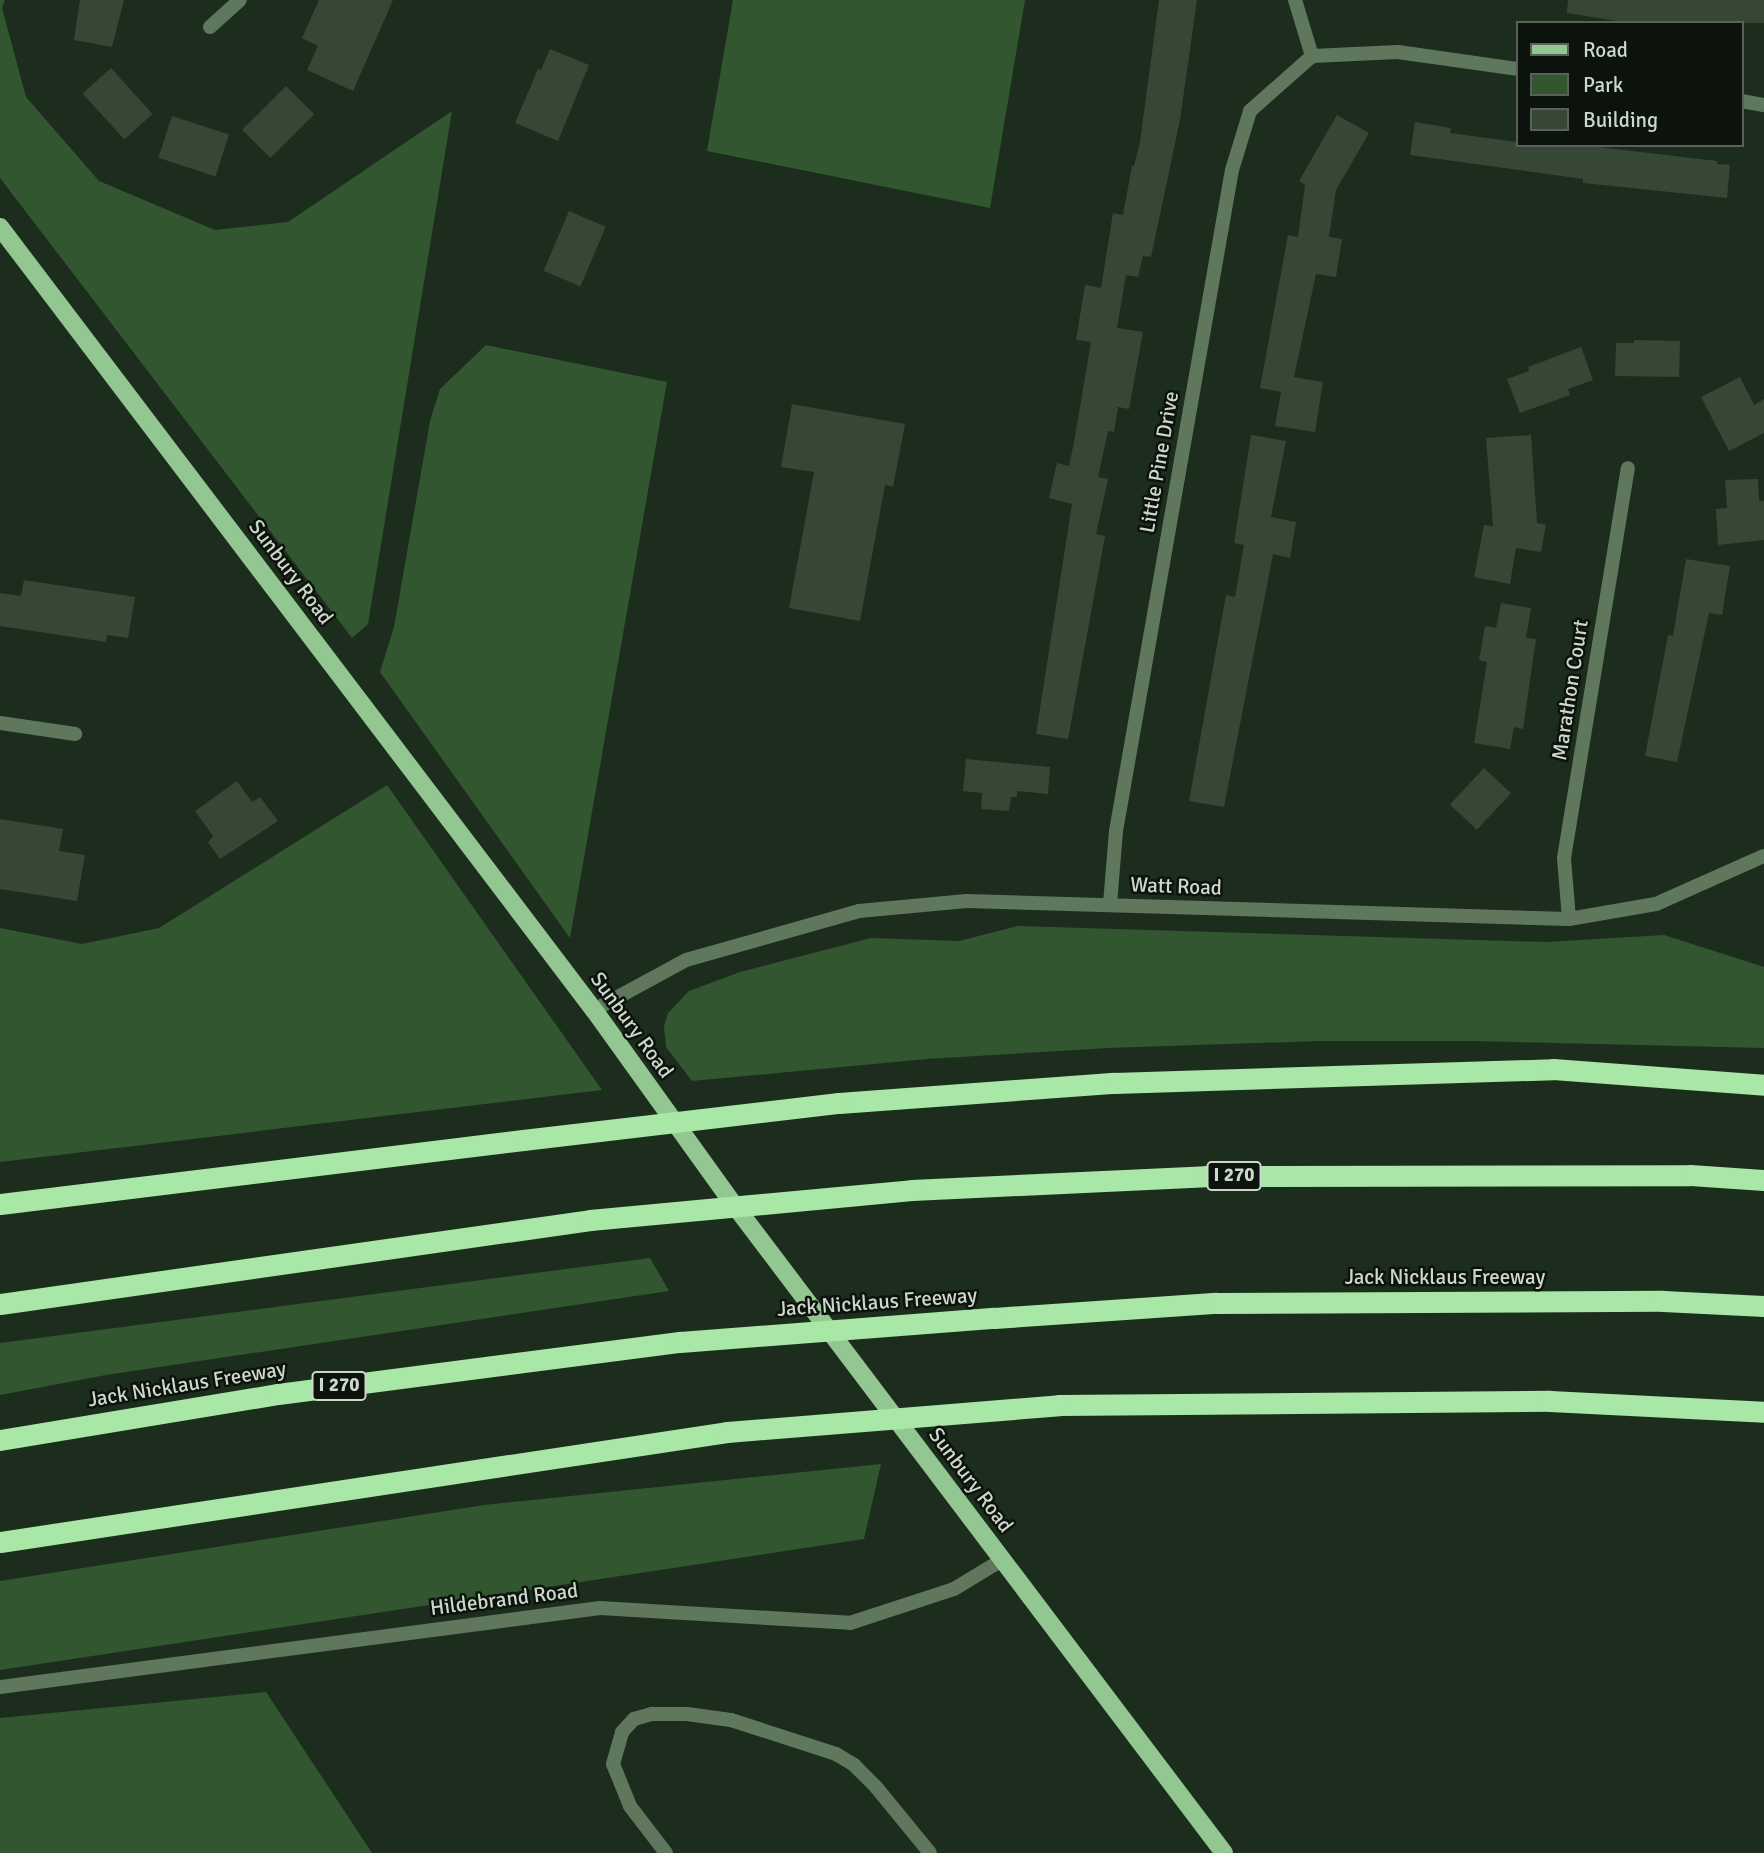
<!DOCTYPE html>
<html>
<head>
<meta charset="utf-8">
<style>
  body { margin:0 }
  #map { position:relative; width:1764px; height:1853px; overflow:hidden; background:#1d2d1d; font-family:Signika,sans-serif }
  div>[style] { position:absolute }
  .green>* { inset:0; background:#315630 }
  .building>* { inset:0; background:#364735; transform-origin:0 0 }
  .minor>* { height:14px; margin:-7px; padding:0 7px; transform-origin:7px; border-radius:7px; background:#5f785d }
  .tertiary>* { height:14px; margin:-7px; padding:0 7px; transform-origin:7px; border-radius:7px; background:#5f785d }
  .primary>* { height:18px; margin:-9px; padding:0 9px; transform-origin:9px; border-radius:9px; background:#93c791 }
  .motorway>* { height:21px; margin:-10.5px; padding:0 10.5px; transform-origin:10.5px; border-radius:10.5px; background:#a8e7a5 }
  .motorway-bridge>* { height:21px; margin:-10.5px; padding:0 10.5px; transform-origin:10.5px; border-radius:10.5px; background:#a8e7a5 }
  span { translate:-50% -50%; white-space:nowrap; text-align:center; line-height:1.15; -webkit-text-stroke:5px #0c130c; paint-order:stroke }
  .shield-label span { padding:2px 5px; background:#0c130c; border:2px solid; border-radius:5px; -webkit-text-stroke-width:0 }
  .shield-label { font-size:19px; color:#cdd7cc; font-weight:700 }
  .street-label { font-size:21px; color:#cdd7cc }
  .legend { position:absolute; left:1516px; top:21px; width:228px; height:126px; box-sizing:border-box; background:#0c130c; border:2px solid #596159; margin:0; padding:9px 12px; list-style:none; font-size:21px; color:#cdd7cc }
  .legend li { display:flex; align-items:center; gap:14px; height:35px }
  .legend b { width:35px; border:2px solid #596159 }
</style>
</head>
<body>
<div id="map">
  <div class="green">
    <div style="clip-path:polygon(0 0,5px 0,2px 8px,26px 97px,99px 181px,215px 230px,288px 222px,452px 111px,368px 624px,352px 638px,0 178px)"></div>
    <div style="clip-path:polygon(733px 0,1025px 0,990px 208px,707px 151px)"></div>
    <div style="clip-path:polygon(486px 345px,667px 382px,570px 938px,380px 672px,394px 627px,430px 421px,440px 389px)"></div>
    <div style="clip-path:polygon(387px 785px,602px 1090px,0 1162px,0 928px,82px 944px,159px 928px)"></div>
    <div style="clip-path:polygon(1018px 926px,1546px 942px,1664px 935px,1764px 967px,1764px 1048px,1472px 1041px,1321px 1041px,1108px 1048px,927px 1059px,692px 1081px,666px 1047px,664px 1026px,668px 1013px,689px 991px,740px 972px,871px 938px,959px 941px)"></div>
    <div style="clip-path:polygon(650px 1258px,669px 1291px,106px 1375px,0 1395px,0 1343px)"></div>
    <div style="clip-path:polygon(881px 1464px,864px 1539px,0 1670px,0 1581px,484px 1505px)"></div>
    <div style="clip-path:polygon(266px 1692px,372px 1853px,0 1853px,0 1718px)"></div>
  </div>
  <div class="building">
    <div style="clip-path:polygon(80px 0,124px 0,112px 47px,74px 40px)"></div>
    <div style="clip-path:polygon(319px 0,393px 0,353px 91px,307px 70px,318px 46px,302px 38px)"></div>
    <div style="clip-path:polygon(1159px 0,1197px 0,1180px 120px,1151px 257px,1143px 256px,1138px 277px,1126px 275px,1117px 328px,1143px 332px,1129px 409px,1118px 407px,1114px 432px,1108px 431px,1098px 477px,1108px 479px,1096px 534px,1105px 536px,1068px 739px,1036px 734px,1072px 504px,1049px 498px,1057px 463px,1069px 466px,1074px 442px,1091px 342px,1076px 340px,1085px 285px,1101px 288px,1113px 213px,1123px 215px,1132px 166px,1134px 166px,1140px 142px)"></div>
    <div style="clip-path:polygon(1568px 0,1764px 0,1764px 23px,1629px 23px,1567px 13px)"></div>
    <div style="clip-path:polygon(550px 49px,589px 65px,558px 141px,515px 123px,538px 69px,541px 70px)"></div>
    <div style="left:111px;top:68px;width:62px;height:38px;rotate:48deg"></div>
    <div style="left:286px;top:86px;width:40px;height:62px;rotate:45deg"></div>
    <div style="clip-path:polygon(1337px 115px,1369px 133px,1336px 190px,1329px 237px,1342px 239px,1336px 277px,1316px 274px,1294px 377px,1323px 382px,1315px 432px,1275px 426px,1281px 392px,1260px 388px,1288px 235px,1298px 237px,1305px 185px,1299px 181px)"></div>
    <div style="left:172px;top:116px;width:60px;height:44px;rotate:18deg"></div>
    <div style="clip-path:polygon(1415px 122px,1451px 128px,1450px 133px,1517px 142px,1517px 145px,1581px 145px,1717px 161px,1717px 164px,1730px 165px,1727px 198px,1583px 183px,1583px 179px,1410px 155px)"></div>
    <div style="left:569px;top:211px;width:40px;height:65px;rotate:23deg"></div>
    <div style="clip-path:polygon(1634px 340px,1680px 341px,1679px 377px,1615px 376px,1616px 343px,1634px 343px)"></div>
    <div style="clip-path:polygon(1581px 347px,1593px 380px,1568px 389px,1570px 395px,1520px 413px,1507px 379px,1529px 371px,1528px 367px)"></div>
    <div style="clip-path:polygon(1740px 377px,1754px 405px,1764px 399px,1764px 433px,1729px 451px,1701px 397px)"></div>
    <div style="clip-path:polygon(792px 404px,905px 424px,893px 487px,885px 485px,860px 621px,789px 608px,814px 472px,781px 467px)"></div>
    <div style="clip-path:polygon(1251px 435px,1286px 441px,1271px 517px,1296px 522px,1290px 558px,1273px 554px,1224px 807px,1189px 801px,1226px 595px,1235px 597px,1244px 545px,1234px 543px)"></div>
    <div style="clip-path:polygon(1531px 435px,1537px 523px,1546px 525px,1541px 552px,1516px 548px,1510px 584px,1474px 577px,1484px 525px,1493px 526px,1486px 438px)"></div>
    <div style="clip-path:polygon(1758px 479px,1759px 501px,1764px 501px,1764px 540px,1718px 545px,1716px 509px,1727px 508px,1725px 480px)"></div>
    <div style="clip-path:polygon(1686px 559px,1730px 566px,1722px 615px,1709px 613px,1677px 762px,1645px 756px,1668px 635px,1673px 636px)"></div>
    <div style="clip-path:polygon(24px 580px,135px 597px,128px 638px,107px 635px,106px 642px,0 626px,0 593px,21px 596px)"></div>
    <div style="clip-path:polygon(1501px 603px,1531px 608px,1526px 638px,1536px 639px,1523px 729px,1514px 727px,1510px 749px,1474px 743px,1487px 662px,1479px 660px,1485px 626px,1496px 628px)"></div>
    <div style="clip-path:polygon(966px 759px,1050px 767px,1048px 794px,1017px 791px,1017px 797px,1011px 797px,1009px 811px,981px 809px,982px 793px,963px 791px)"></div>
    <div style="left:1484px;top:768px;width:37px;height:50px;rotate:43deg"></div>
    <div style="clip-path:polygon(237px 781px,252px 802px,260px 797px,278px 821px,220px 859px,208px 842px,213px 836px,195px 811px)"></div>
    <div style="clip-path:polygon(0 819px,63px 829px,59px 851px,85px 855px,77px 901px,0 889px)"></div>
  </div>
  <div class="minor">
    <div style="left:1295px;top:0;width:59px;rotate:73.1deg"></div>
    <div style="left:210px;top:27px;width:40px;rotate:-42deg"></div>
    <div style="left:1312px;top:56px;width:86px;rotate:-2.7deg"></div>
    <div style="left:1398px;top:52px;width:120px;rotate:8.1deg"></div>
    <div style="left:1741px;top:101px;width:23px;rotate:10deg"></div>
    <div style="left:0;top:723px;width:76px;rotate:8.3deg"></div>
    <div style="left:1110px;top:904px;width:73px;rotate:-85.3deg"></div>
    <div style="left:1116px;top:831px;width:671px;rotate:-80.05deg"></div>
    <div style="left:1232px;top:170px;width:62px;rotate:-73deg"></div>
    <div style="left:1250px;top:111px;width:83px;rotate:-41.6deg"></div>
    <div style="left:1569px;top:919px;width:61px;rotate:-94.7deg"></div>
    <div style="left:1564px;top:858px;width:395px;rotate:-80.7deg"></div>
    <div style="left:0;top:1687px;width:605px;rotate:-7.5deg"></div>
    <div style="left:600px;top:1608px;width:250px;rotate:3.4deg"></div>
    <div style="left:850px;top:1623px;width:109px;rotate:-18.1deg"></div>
    <div style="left:954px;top:1589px;width:56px;rotate:-31.1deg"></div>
    <div style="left:666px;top:1853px;width:59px;rotate:-127.5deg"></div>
    <div style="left:630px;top:1806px;width:45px;rotate:-112deg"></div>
    <div style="left:613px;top:1764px;width:33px;rotate:-74deg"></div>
    <div style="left:622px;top:1732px;width:18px;rotate:-47deg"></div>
    <div style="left:634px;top:1719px;width:19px;rotate:-16deg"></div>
    <div style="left:652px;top:1714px;width:35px"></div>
    <div style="left:687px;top:1714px;width:44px;rotate:7.8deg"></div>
    <div style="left:731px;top:1720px;width:110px;rotate:17.9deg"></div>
    <div style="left:836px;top:1754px;width:21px;rotate:31deg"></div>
    <div style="left:854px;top:1765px;width:31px;rotate:45deg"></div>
    <div style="left:876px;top:1787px;width:85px;rotate:50.7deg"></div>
  </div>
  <div class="tertiary">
    <div style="left:594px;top:1010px;width:105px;rotate:-28.5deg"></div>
    <div style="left:686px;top:960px;width:180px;rotate:-15.8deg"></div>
    <div style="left:859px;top:911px;width:108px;rotate:-5.3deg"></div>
    <div style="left:967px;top:901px;width:602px;rotate:1.71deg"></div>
    <div style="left:1569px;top:919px;width:88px;rotate:-9.8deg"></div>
    <div style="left:1656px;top:904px;width:118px;rotate:-24deg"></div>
  </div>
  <div class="primary">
    <div style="left:0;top:227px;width:983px;rotate:52.82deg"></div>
    <div style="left:594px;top:1010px;width:236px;rotate:54.3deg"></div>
    <div style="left:732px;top:1202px;width:816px;rotate:52.92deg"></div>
  </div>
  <div class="motorway">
    <div style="left:839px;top:1103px;width:276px;rotate:-4.2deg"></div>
    <div style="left:1114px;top:1083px;width:439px;rotate:-1.8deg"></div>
    <div style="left:1553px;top:1069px;width:212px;rotate:4.3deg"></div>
    <div style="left:912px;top:1190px;width:294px;rotate:-2.7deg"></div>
    <div style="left:1206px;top:1176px;width:484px;rotate:-0.1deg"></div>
    <div style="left:1690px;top:1175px;width:74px;rotate:3.9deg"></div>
    <div style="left:0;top:1204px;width:527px;rotate:-6.98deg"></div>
    <div style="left:0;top:1304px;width:596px;rotate:-8.1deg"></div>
    <div style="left:994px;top:1318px;width:223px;rotate:-3.9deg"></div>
    <div style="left:1216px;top:1303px;width:447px;rotate:-0.3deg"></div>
    <div style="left:1663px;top:1301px;width:101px;rotate:2.8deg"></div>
    <div style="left:1059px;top:1405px;width:491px;rotate:-0.5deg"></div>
    <div style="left:1550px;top:1401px;width:214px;rotate:2.9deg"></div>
    <div style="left:0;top:1440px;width:282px;rotate:-9.4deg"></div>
    <div style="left:278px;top:1394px;width:405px;rotate:-7.4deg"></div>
    <div style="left:0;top:1542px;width:735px;rotate:-8.6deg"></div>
  </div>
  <div class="motorway-bridge">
    <div style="left:523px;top:1140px;width:318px;rotate:-6.7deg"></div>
    <div style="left:590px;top:1220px;width:323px;rotate:-5.3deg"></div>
    <div style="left:680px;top:1342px;width:315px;rotate:-4.4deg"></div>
    <div style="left:727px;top:1432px;width:333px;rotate:-4.6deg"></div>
  </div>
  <div class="shield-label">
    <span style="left:1234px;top:1176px">I 270</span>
    <span style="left:339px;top:1386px">I 270</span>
  </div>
  <div class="street-label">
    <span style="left:1159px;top:462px;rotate:-80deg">Little Pine Drive</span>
    <span style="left:291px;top:572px;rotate:53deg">Sunbury Road</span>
    <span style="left:1570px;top:690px;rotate:-81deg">Marathon Court</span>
    <span style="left:1176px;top:886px;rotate:2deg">Watt Road</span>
    <span style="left:632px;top:1025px;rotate:54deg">Sunbury Road</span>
    <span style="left:1445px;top:1277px">Jack Nicklaus Freeway</span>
    <span style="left:877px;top:1302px;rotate:-4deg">Jack Nicklaus Freeway</span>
    <span style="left:187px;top:1384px;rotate:-9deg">Jack Nicklaus Freeway</span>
    <span style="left:971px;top:1480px;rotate:53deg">Sunbury Road</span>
    <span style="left:504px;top:1599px;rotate:-7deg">Hildebrand Road</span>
  </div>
  <ul class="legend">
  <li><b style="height:9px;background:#93c791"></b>Road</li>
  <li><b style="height:19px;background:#315630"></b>Park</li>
  <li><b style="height:19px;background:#364735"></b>Building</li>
  </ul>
</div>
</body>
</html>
